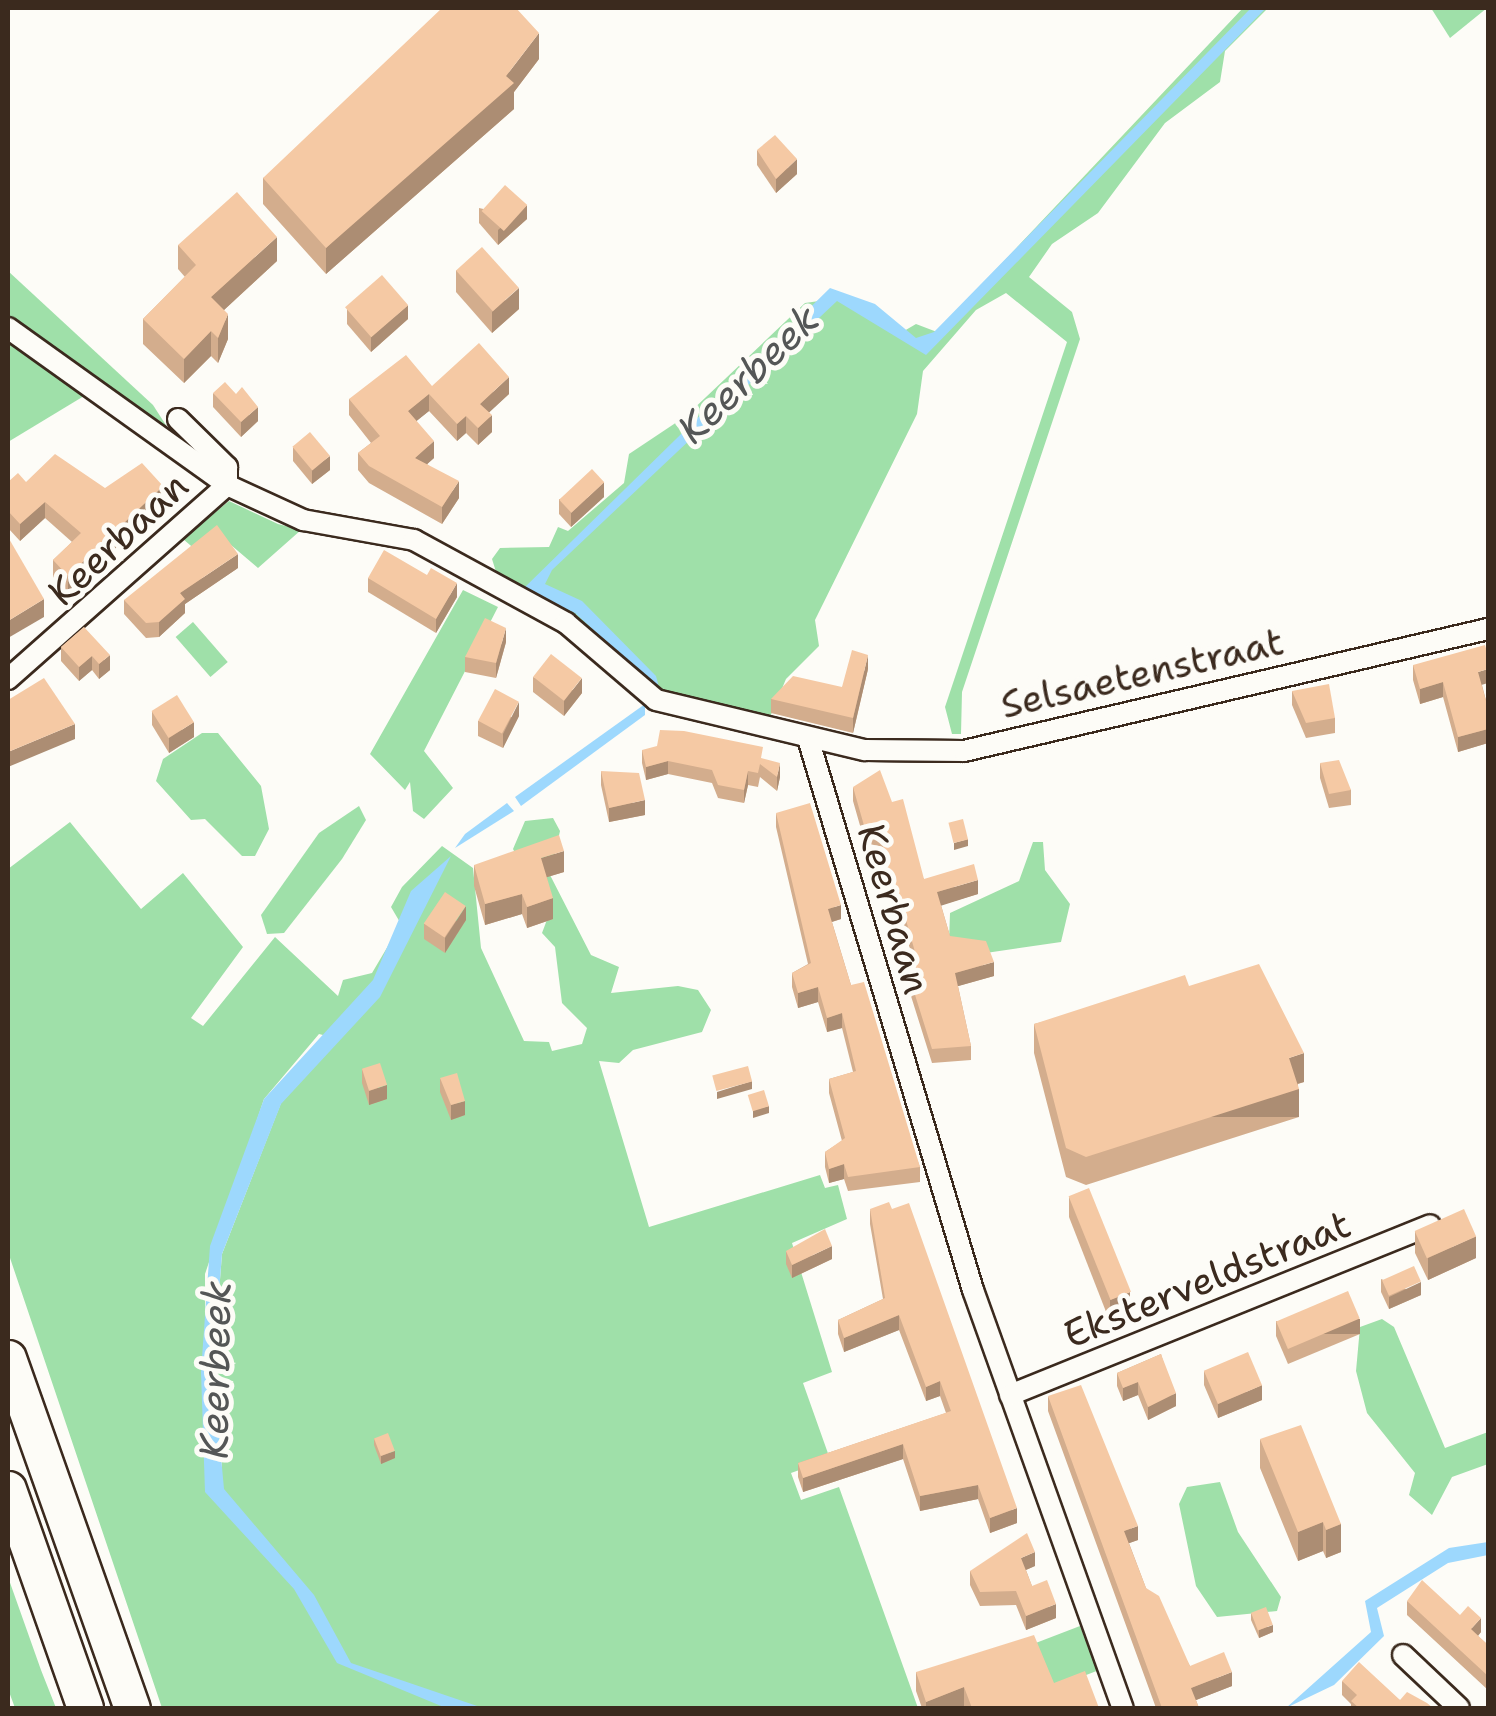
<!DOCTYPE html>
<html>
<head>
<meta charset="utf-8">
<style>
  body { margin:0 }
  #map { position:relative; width:1496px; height:1716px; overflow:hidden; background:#fdfcf7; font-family:"Shantell Sans",sans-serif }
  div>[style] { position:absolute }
  .green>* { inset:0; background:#9fe0a9; transform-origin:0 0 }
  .water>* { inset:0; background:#9dd8fd }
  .roads { filter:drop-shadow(2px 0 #3b2a1e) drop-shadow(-2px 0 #3b2a1e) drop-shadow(0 2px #3b2a1e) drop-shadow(0 -2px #3b2a1e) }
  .minor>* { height:20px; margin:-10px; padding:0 10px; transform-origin:10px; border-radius:10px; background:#fdfcf7 }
  .motorway>* { height:35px; margin:-17.5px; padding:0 17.5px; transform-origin:17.5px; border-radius:17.5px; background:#fdfcf7 }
  .wall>* { inset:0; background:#d3ad8d }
  .shaded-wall>* { inset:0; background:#ac8d73; transform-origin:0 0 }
  .building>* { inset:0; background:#f5c9a4; transform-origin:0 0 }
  span { translate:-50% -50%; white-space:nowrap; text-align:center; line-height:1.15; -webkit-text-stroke:10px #fdfcf7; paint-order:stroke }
  .street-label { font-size:38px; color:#3b2a1e }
  .water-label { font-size:40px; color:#545656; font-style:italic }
  .frame { position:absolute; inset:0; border:10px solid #3b2a1e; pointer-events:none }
</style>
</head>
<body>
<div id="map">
  <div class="green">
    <div style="clip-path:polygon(1243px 8px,1268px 8px,1225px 51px,1220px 82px,1165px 123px,1098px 213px,1052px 244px,1029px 277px,1072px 312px,1080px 339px,962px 692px,961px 734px,952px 734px,945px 707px,1067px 342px,1006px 293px,976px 310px,923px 371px,917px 414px,815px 620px,819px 646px,786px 679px,770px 717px,669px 697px,497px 575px,492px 559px,500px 548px,549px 547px,558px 527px,568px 531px,624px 483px,629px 454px,686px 416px,805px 303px,840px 298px,904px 331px,916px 324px,937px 332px)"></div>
    <div style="clip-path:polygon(1431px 8px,1487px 8px,1450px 38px)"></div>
    <div style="clip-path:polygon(8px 271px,153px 405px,171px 433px,8px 316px)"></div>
    <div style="clip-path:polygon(8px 343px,84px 396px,8px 442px)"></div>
    <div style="clip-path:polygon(229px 501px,278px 524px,301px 530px,258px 568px,218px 534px,197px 551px,183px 539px)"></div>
    <div style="clip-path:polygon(463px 590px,498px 607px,424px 751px,453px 788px,424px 819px,413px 811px,410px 782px,405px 790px,370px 754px)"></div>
    <div style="left:193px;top:622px;width:53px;height:23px;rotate:49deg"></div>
    <div style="clip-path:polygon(202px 733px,218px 733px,261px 786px,269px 829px,255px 856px,242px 856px,205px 819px,191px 820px,156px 781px,163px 759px)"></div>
    <div style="clip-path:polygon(359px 806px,366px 820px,342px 859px,284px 933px,267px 934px,261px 915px,319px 833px)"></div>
    <div style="clip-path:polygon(evenodd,553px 818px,560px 831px,550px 875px,591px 955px,619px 967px,611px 993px,678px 986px,698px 990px,711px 1010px,702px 1032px,633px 1050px,619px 1063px,599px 1061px,649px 1227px,820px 1175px,825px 1188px,838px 1185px,847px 1219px,792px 1243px,832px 1372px,803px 1383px,830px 1459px,791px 1473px,801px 1500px,839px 1487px,918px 1708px,162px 1708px,8px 1252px,8px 869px,70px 822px,141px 909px,183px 873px,243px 947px,191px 1018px,203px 1026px,275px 937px,338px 996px,343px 980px,372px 973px,401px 924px,391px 907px,402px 887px,442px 846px,473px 868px,481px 948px,524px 1041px,549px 1042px,552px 1051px,582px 1044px,587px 1028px,562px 1003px,555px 947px,542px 933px,548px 917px,513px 849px,525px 821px,553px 818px,319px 1034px,339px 1039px,281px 1103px,222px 1254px,213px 1369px,222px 1467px,206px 1473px,205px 1274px,264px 1099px,319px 1034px)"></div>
    <div style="clip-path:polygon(1033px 842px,1043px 842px,1045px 870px,1070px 904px,1061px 942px,979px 954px,949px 942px,950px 913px,1019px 881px)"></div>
    <div style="clip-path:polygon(1382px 1319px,1394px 1327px,1445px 1448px,1488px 1432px,1488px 1464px,1452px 1477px,1432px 1515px,1409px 1495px,1415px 1473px,1367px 1413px,1356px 1371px,1360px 1327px)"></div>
    <div style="clip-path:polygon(1220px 1482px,1238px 1532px,1281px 1597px,1277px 1611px,1217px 1617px,1196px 1586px,1179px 1504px,1187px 1487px)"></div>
    <div style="clip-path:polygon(8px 1577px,41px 1670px,56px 1708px,15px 1708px,8px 1689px)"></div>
    <div style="left:1080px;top:1626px;width:48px;height:53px;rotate:69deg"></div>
  </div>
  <div class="water">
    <div style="clip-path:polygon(1251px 8px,1266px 8px,926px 355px,837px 301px,552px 570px,545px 584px,582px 601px,656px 676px,660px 691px,575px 613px,523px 589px,830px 288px,875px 304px,916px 338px,934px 332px)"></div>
    <div style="clip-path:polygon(645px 704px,645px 715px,521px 806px,515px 797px)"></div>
    <div style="clip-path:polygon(507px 803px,514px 811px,455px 848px,465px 834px)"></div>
    <div style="clip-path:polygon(451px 856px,380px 997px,281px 1104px,222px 1254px,213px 1369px,224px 1489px,314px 1595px,351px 1663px,483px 1708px,446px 1708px,337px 1663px,294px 1589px,205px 1492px,201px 1372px,210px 1246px,264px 1099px,373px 980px,411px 891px)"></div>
    <div style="clip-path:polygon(1488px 1542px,1488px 1555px,1448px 1563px,1377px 1608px,1384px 1636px,1334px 1685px,1286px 1708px,1371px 1632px,1365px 1601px,1449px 1548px)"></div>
  </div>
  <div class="roads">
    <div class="minor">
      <div style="left:8px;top:328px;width:269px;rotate:35.6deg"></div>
      <div style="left:227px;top:485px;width:84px;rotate:24.7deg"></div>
      <div style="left:303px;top:520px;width:113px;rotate:10.2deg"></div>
      <div style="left:414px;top:540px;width:173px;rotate:28.6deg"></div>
      <div style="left:566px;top:623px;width:118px;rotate:40.5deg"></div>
      <div style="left:656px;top:700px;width:215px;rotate:13.5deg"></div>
      <div style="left:865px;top:750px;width:99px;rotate:0.6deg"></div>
      <div style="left:964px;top:751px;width:538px;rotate:-13.11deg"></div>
      <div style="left:178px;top:419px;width:69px;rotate:44.4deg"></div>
      <div style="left:227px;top:467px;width:18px;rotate:90deg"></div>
      <div style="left:8px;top:679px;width:293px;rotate:-41.5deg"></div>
      <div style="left:808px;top:738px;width:576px;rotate:73.36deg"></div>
      <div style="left:973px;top:1290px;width:444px;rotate:70.3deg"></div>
      <div style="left:1010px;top:1395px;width:453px;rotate:-22deg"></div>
      <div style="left:1403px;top:1655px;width:77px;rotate:43.4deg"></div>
    </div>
    <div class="motorway">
      <div style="left:8px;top:1358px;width:371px;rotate:70.5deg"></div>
      <div style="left:8px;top:1489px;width:232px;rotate:70.6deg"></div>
    </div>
  </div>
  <div class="wall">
    <div style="clip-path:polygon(539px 59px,514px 92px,514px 109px,326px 274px,263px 204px,263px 178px)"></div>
    <div style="clip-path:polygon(757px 150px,797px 174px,776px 193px,757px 165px)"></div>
    <div style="clip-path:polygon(479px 208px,527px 219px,498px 245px,479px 223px)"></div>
    <div style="clip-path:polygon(178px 245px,277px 261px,224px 310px,228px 339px,218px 363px,211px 356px,184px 383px,143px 344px,143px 319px,185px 277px,178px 269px)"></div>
    <div style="clip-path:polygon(456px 270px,519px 309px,492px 333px,456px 292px)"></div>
    <div style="clip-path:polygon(347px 309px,408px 319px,371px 352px,347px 324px)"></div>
    <div style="clip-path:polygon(432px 386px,509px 394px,489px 412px,492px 432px,478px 445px,466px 433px,457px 441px,429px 411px,416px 421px,434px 458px,427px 464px,459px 498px,442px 524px,369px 483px,358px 470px,358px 453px,371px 443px,349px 415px,349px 399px)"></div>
    <div style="clip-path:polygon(213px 393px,258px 421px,241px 437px,213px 407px)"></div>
    <div style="clip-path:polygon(293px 447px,330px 470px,312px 484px,293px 461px)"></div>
    <div style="clip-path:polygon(8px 482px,26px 482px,105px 488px,163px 503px,68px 593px,53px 577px,53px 560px,72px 542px,45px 518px,20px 541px,8px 528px)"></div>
    <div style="clip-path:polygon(604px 497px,571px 527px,559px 514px,559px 499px)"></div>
    <div style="clip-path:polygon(238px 568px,185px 604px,185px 613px,159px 637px,146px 638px,124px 614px,124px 600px)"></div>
    <div style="clip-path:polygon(368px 578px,457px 597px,436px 633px,368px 592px)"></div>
    <div style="clip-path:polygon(84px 627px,110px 670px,99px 679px,92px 670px,79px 681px,61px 661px,61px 647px)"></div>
    <div style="clip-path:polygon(506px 642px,496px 678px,465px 672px,465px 657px)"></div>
    <div style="clip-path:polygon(1413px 665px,1482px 685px,1488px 708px,1488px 743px,1458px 752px,1443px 697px,1420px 704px,1413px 680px)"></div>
    <div style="clip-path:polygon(868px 669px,853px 733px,771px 713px,771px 699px,842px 687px)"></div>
    <div style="clip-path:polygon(533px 677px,582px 693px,564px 716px,533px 692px)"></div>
    <div style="clip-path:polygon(1292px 691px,1335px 718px,1335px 733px,1306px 738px,1292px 705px)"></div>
    <div style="clip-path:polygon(152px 711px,194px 737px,169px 753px,152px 725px)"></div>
    <div style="clip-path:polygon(519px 716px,503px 748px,478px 736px,478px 721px)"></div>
    <div style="clip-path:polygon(642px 750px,763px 759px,780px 777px,777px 791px,760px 777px,758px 787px,748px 785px,744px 803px,718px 798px,712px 783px,668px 774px,646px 780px,642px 763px)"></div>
    <div style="clip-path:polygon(1320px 763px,1351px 790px,1351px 805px,1329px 808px,1320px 778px)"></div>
    <div style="clip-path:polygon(601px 771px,645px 815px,609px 822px,601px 785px)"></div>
    <div style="clip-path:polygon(853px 787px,924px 879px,978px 894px,941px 905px,950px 936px,994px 976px,958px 986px,971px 1046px,971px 1060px,932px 1063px,905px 977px,905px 963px,913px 960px,898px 906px,883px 893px,883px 847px,865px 843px,853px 801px)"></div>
    <div style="clip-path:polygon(776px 813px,841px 919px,832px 922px,851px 985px,920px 1167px,920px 1182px,848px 1191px,844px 1179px,829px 1183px,825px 1167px,825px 1152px,842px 1141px,829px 1093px,829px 1079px,853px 1072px,842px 1028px,827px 1032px,818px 1002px,798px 1008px,792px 987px,792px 973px,808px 964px,776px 827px)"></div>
    <div style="clip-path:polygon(474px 865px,564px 872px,547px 877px,553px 919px,527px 928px,522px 914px,485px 925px,474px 886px)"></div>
    <div style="clip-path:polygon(466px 920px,445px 953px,424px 939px,424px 924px)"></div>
    <div style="clip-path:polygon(1189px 986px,1304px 1082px,1298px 1084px,1299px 1117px,1086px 1185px,1066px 1177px,1034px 1053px,1034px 1024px)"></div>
    <div style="clip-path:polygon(362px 1068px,387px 1099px,369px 1105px,362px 1083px)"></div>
    <div style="clip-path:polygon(440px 1078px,465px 1115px,451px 1120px,440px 1092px)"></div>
    <div style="clip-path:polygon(1069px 1196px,1130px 1314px,1110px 1322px,1069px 1217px)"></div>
    <div style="clip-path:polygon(870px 1209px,1017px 1523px,990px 1533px,978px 1499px,920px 1511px,903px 1459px,803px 1492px,798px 1477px,798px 1463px,946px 1413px,940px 1396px,926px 1401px,899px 1330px,844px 1352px,838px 1334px,838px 1320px,883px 1299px,870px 1224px)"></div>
    <div style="clip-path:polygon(1415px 1231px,1476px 1258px,1428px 1280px,1415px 1253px)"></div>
    <div style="clip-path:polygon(786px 1251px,832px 1259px,792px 1278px,786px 1264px)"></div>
    <div style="clip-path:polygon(1381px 1279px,1421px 1295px,1389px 1309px,1381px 1292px)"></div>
    <div style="clip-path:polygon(1276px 1321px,1360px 1334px,1288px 1364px,1276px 1336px)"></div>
    <div style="clip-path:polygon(1161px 1354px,1176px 1406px,1148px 1420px,1138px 1395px,1123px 1401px,1117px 1386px,1117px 1373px)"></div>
    <div style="clip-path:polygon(1204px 1371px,1262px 1400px,1218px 1418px,1204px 1385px)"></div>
    <div style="clip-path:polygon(1048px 1396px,1138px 1540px,1129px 1543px,1146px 1588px,1190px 1666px,1232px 1686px,1196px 1700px,1199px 1708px,1156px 1708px,1048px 1411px)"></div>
    <div style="clip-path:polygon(374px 1438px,395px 1458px,381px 1464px,374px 1445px)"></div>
    <div style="clip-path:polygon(1260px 1439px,1341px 1524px,1341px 1552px,1326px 1558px,1323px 1551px,1298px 1561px,1260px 1468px)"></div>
    <div style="clip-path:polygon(1035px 1566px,1026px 1570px,1032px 1586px,1056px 1618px,1026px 1630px,1016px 1605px,980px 1606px,970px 1585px,970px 1571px)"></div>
    <div style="clip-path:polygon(1407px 1601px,1481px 1632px,1478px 1636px,1488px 1645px,1488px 1690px,1407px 1615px)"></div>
    <div style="clip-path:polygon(1251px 1613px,1273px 1632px,1259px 1638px,1251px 1620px)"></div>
    <div style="clip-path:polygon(916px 1672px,1054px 1683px,1099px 1708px,965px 1708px,964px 1706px,959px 1708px,922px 1708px,916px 1691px)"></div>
    <div style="clip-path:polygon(1342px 1681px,1400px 1700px,1433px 1708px,1351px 1708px,1351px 1704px,1342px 1695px)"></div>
  </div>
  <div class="shaded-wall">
    <div style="clip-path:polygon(539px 33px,539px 59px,514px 92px,514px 109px,326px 274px,326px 248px,506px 76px)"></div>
    <div style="clip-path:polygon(797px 159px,797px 174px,776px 193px,776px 179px)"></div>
    <div style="clip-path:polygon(527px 205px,527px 219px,498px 245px,498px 230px)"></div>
    <div style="clip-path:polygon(277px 237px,277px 261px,211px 322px,211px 297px)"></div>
    <div style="clip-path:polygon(519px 288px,519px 309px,492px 333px,492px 312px)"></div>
    <div style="clip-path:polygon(408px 305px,408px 319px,371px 352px,371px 337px)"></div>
    <div style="clip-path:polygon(228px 314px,228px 339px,218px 363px,218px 338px)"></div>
    <div style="clip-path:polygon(211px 331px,211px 356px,184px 383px,184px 359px)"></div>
    <div style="clip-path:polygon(509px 377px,509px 394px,480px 421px,480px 404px)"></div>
    <div style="clip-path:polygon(429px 394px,429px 411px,408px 428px,408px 411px)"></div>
    <div style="clip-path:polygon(258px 407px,258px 421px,241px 437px,241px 422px)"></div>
    <div style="clip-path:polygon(492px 415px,492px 432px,478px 445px,478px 428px)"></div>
    <div style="clip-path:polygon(466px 416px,466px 433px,457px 441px,457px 424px)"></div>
    <div style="clip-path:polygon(434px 441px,434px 458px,415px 475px,415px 458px)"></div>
    <div style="clip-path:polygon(330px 456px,330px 470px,312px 484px,312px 469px)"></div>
    <div style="clip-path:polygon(459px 481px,459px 498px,442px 524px,442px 507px)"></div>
    <div style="clip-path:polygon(604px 482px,604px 497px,571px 527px,571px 513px)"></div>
    <div style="clip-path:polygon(163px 486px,163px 503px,68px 593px,68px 576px)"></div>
    <div style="clip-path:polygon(45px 502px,45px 518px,20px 541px,20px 524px)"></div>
    <div style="clip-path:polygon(238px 554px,238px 568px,185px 604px,185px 613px,159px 637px,159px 622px,180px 593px)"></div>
    <div style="clip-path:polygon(457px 583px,457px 597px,436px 633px,436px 619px)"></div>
    <div style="clip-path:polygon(44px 599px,44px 617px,8px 638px,8px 621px)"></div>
    <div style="clip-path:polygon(506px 628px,506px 642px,496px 678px,496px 663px)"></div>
    <div style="clip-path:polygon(110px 655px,110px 670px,99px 679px,99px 664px)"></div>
    <div style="clip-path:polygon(868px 655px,868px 669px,853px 733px,853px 718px)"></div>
    <div style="clip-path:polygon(92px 656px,92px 670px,79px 681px,79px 667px)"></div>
    <div style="clip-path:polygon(1488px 669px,1488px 683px,1478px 686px,1478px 672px)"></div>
    <div style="clip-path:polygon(582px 678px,582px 693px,564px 716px,564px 701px)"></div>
    <div style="clip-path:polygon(1443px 682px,1443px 697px,1420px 704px,1420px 689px)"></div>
    <div style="clip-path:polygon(519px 702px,519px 716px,503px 748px,503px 734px)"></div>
    <div style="clip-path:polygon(194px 722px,194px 737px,169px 753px,169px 738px)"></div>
    <div style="clip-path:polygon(75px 724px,75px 739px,8px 767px,8px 752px)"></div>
    <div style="clip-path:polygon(1488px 729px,1488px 743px,1458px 752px,1458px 737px)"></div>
    <div style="clip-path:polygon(668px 761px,668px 774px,646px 780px,646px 767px)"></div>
    <div style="clip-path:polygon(780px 763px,780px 777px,777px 791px,777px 777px)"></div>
    <div style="clip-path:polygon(748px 771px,748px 785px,744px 803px,744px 790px)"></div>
    <div style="clip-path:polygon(645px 800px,645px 815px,609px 822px,609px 808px)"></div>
    <div style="clip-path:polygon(968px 839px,968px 846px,954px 850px,954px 843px)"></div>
    <div style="clip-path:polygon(564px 851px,564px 872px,541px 879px,541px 858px)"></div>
    <div style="clip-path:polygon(978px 880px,978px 894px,937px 907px,937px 892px)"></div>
    <div style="clip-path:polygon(522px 894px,522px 914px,485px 925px,485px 904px)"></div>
    <div style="clip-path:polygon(553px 898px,553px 919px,527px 928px,527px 907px)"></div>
    <div style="clip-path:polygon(841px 905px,841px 919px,828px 923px,828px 909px)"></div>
    <div style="clip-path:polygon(466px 906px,466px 920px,445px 953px,445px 938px)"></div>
    <div style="clip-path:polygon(994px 962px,994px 976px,955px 987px,955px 973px)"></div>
    <div style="clip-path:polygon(818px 987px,818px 1002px,798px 1008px,798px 993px)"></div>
    <div style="clip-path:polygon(842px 1013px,842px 1028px,827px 1032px,827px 1018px)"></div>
    <div style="clip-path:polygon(1304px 1053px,1304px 1082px,1289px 1086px,1289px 1058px)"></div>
    <div style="clip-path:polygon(752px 1081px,752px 1089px,717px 1099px,717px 1092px)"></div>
    <div style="clip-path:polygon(387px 1085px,387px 1099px,369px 1105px,369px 1091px)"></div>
    <div style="left:1299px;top:1089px;width:28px;height:224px;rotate:90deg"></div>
    <div style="clip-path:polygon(465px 1101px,465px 1115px,451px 1120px,451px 1105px)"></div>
    <div style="clip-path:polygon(769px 1106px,769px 1113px,753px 1118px,753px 1110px)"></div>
    <div style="clip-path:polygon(844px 1164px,844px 1179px,829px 1183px,829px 1169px)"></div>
    <div style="clip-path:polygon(1476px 1236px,1476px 1258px,1428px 1280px,1428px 1258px)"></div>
    <div style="clip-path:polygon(832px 1246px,832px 1259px,792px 1278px,792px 1265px)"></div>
    <div style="clip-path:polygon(1421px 1282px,1421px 1295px,1389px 1309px,1389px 1297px)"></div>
    <div style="clip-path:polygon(1130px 1292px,1130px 1314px,1110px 1322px,1110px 1300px)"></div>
    <div style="clip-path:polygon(899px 1315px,899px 1330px,844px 1352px,844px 1338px)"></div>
    <div style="left:1360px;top:1319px;width:15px;height:78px;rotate:90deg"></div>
    <div style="clip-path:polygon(940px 1381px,940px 1396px,926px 1401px,926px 1387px)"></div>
    <div style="clip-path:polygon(1138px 1382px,1138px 1395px,1123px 1401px,1123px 1388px)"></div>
    <div style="clip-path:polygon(1262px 1385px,1262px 1400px,1218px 1418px,1218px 1404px)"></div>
    <div style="clip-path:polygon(1176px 1393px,1176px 1406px,1148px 1420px,1148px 1407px)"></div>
    <div style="clip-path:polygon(903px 1444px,903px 1459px,803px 1492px,803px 1478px)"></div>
    <div style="clip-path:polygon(395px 1451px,395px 1458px,381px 1464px,381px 1456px)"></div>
    <div style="clip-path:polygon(978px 1485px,978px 1499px,920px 1511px,920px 1496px)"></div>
    <div style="clip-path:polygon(1017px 1508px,1017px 1523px,990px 1533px,990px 1518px)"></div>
    <div style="clip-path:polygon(1323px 1522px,1323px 1551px,1298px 1561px,1298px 1532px)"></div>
    <div style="clip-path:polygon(1341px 1524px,1341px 1552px,1326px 1558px,1326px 1530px)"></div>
    <div style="clip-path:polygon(1138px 1526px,1138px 1540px,1124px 1545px,1124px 1531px)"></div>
    <div style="clip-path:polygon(1035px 1552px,1035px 1566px,1021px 1572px,1021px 1558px)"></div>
    <div style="clip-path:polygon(1056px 1604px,1056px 1618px,1026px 1630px,1026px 1616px)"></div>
    <div style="clip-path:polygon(1481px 1618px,1481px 1632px,1471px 1644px,1471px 1629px)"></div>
    <div style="clip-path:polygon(1273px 1625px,1273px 1632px,1259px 1638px,1259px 1630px)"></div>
    <div style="clip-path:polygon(1232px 1672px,1232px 1686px,1191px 1702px,1191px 1688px)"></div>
    <div style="clip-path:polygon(964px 1687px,964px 1706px,959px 1708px,926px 1708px,926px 1702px)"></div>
  </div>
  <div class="building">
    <div style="clip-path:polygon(442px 8px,516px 8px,539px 33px,506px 76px,514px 83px,326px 248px,263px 178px)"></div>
    <div style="clip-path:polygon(775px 135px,797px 159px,776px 179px,757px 150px)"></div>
    <div style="left:505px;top:185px;width:30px;height:35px;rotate:42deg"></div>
    <div style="clip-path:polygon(237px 192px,277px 237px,211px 297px,228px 314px,218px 338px,211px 331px,184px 359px,143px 319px,196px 265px,178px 245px)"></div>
    <div style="left:482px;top:247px;width:55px;height:35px;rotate:48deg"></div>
    <div style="left:382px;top:275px;width:40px;height:49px;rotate:49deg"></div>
    <div style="clip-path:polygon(479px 343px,509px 377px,480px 404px,492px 415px,478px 428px,466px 416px,457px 424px,429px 394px,408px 411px,434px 441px,415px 458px,459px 481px,442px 507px,369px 466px,358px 453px,380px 436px,349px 399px,406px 355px,432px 386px)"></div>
    <div style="clip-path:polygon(225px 382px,236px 394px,242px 387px,258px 407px,241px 422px,213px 393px)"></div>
    <div style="left:310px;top:432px;width:31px;height:23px;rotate:50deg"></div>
    <div style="clip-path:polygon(55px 454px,105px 488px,142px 463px,163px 486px,68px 576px,53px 560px,81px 533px,45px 502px,20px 524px,8px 511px,8px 482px,18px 473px,26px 482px)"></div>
    <div style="left:592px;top:469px;width:18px;height:45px;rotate:47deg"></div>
    <div style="clip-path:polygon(217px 525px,238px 554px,180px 593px,185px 599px,159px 622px,146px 623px,124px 600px)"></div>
    <div style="clip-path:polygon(8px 537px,44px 599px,8px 621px)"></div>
    <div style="clip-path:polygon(384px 550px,427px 575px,431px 568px,457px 583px,436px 619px,368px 578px)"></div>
    <div style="clip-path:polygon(485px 618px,506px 628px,496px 663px,465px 657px)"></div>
    <div style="clip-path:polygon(84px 627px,110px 655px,99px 664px,92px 656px,79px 667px,61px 647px)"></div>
    <div style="clip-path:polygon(1485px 645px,1488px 655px,1488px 669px,1478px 672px,1488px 708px,1488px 729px,1458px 737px,1443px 682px,1420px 689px,1413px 665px)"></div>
    <div style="clip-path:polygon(852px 650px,868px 655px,853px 718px,771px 699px,793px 676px,842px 687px)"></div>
    <div style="left:551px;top:654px;width:39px;height:29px;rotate:38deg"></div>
    <div style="clip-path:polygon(44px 678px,75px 724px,8px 752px,8px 700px)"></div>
    <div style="clip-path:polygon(1329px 684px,1335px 718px,1306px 723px,1292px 691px)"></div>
    <div style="left:495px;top:689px;width:27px;height:36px;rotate:28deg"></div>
    <div style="left:177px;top:695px;width:32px;height:30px;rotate:58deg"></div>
    <div style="clip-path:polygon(660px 730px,684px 731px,763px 747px,761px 758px,780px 763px,777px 777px,760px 764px,758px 773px,748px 771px,744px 790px,718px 785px,712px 770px,668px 761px,646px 767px,642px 750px,657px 746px)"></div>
    <div style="clip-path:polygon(1339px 760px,1351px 790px,1329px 794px,1320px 763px)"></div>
    <div style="clip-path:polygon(880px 770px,892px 802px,903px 799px,924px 879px,974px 864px,978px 880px,937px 892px,950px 936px,986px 941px,994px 962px,955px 973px,971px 1046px,932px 1049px,905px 963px,917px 959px,898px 892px,883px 879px,883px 833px,865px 829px,853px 787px)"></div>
    <div style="clip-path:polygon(601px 771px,639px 773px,645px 800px,609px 808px)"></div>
    <div style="clip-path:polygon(810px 803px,841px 905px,828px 909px,839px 946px,851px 985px,864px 982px,920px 1167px,848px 1177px,844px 1164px,829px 1169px,825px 1152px,845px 1138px,829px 1079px,856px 1071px,842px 1013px,827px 1018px,818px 987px,798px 993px,792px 973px,811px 963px,776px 813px)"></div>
    <div style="left:963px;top:819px;width:21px;height:15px;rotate:76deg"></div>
    <div style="clip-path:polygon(559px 835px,564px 851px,541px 858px,553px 898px,527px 907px,522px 894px,485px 904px,474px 865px)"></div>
    <div style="left:445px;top:892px;width:25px;height:38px;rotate:34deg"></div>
    <div style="clip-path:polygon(1259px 964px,1304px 1053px,1289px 1058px,1299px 1089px,1086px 1157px,1066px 1148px,1034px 1024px,1185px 975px,1189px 986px)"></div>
    <div style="left:380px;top:1063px;width:23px;height:19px;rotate:72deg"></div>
    <div style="left:748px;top:1066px;width:16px;height:37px;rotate:75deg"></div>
    <div style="clip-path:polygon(457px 1073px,465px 1101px,451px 1105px,440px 1078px)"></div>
    <div style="left:764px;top:1090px;width:17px;height:17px;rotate:73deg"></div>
    <div style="left:1089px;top:1188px;width:112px;height:22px;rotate:68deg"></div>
    <div style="clip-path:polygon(889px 1202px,892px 1209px,909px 1203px,1017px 1508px,990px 1518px,978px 1485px,920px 1496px,903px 1444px,803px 1478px,798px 1463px,951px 1411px,940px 1381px,926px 1387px,899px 1315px,844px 1338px,838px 1320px,885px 1298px,870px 1209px)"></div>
    <div style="left:1464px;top:1209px;width:30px;height:54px;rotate:66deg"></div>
    <div style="clip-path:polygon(825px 1229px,832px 1246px,792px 1265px,786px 1251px)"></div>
    <div style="left:1414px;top:1266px;width:17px;height:35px;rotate:66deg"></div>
    <div style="left:1348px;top:1291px;width:30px;height:78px;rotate:67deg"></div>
    <div style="left:1248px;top:1352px;width:36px;height:48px;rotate:67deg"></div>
    <div style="clip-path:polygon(1161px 1354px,1176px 1393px,1148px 1407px,1138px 1382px,1123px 1388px,1117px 1373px)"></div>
    <div style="clip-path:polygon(1081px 1385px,1138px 1526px,1124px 1531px,1146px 1588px,1159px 1596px,1190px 1666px,1224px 1652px,1232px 1672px,1191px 1688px,1199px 1708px,1162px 1708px,1048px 1396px)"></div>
    <div style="clip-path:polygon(1301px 1425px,1341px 1524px,1326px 1530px,1323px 1522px,1298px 1532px,1260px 1439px)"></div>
    <div style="left:388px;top:1433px;width:19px;height:15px;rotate:69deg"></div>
    <div style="clip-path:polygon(1027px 1533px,1035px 1552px,1021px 1558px,1032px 1586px,1047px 1580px,1056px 1604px,1026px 1616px,1016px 1591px,980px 1592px,970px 1571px)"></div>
    <div style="clip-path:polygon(1422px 1580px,1460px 1615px,1468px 1606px,1481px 1618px,1471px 1629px,1488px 1645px,1488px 1676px,1407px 1601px)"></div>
    <div style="left:1266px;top:1607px;width:19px;height:16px;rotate:69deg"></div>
    <div style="clip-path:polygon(1034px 1635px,1054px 1683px,1085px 1671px,1099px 1708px,972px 1708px,964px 1687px,926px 1702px,916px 1672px)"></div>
    <div style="clip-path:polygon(1359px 1662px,1400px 1700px,1407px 1692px,1427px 1703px,1433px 1708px,1359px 1708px,1351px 1701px,1357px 1695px,1342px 1681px)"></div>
  </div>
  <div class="street-label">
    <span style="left:118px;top:539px;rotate:-43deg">Keerbaan</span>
    <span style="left:1142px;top:673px;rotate:-13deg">Selsaetenstraat</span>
    <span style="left:894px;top:909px;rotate:74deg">Keerbaan</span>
    <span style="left:1207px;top:1279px;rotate:-22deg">Eksterveldstraat</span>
  </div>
  <div class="water-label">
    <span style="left:748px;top:374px;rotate:-44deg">Keerbeek</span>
    <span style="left:215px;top:1370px;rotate:-89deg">Keerbeek</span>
  </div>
  <div class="frame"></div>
</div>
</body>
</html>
